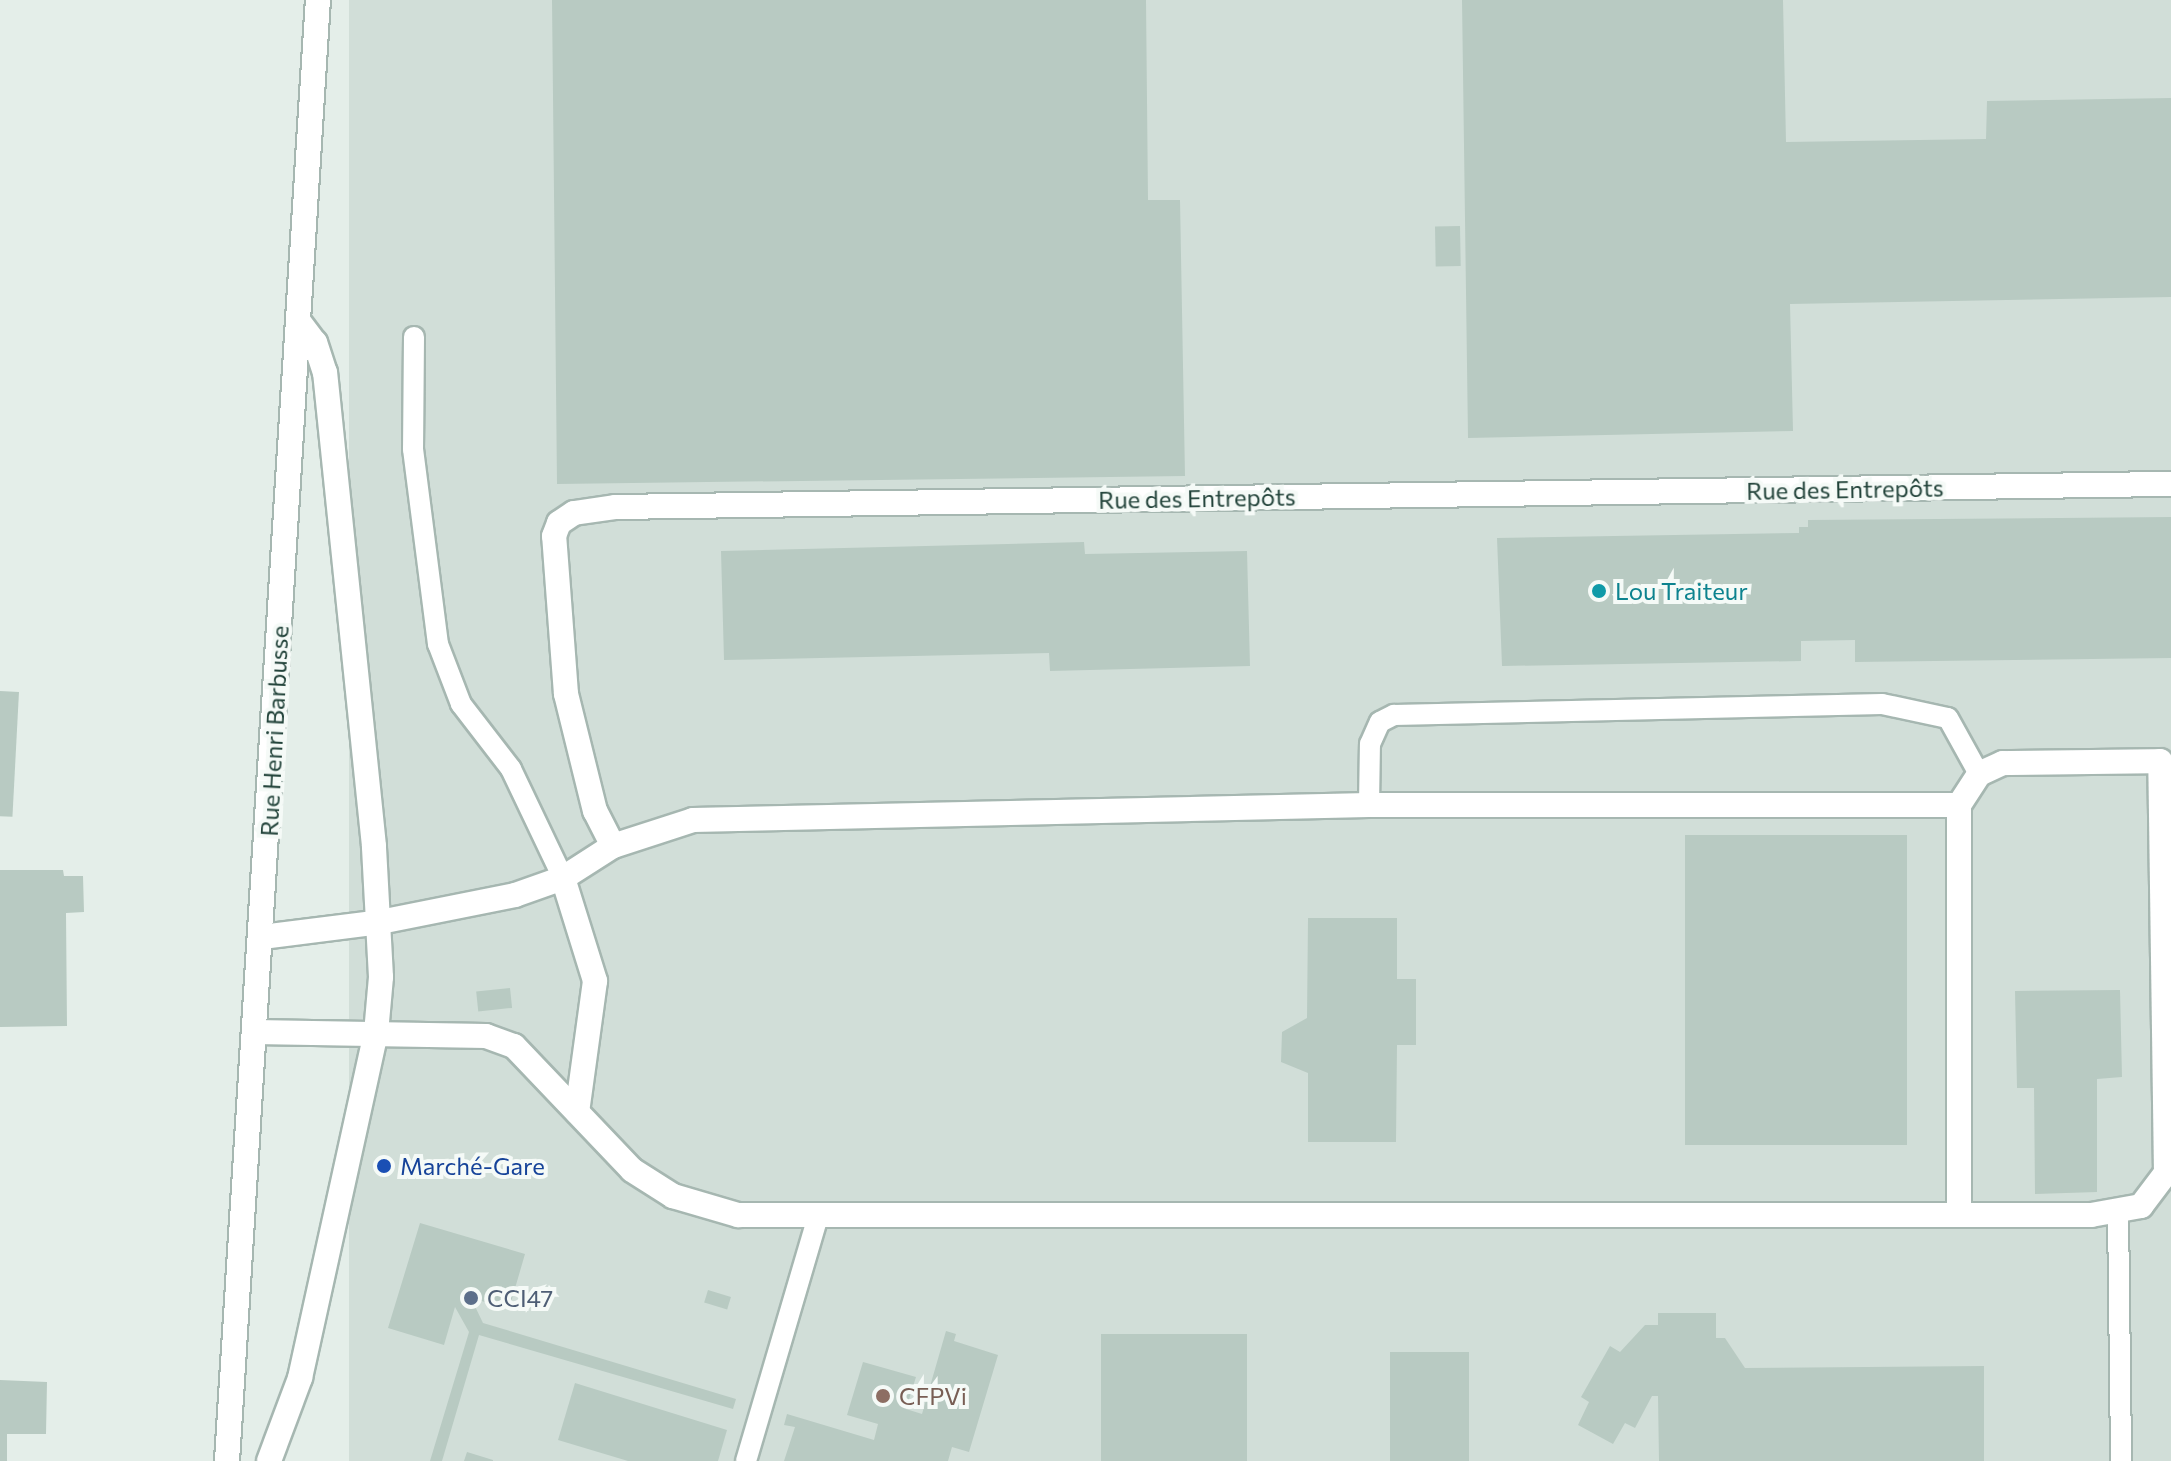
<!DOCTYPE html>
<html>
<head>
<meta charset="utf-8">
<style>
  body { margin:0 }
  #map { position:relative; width:2171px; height:1461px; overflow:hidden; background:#e4eee9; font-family:Commissioner,sans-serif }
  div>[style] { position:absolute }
  .built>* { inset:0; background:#d1ded8; transform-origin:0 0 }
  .building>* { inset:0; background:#b8cac2; transform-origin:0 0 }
  .roads { filter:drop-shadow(2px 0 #a6b7b1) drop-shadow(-2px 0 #a6b7b1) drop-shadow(0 2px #a6b7b1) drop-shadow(0 -2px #a6b7b1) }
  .lane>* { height:20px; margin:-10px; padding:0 10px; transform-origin:10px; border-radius:10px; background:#fff }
  .street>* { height:24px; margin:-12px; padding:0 12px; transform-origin:12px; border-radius:12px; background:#fff }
  .secondary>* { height:24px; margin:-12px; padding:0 12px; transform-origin:12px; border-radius:12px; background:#fff }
  .dots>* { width:22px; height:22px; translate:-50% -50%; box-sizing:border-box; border:4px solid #f5faf7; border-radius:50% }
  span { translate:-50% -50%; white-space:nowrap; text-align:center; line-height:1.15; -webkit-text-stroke:8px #f5faf7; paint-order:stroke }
  .street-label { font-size:24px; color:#214239 }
  .culture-label { font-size:24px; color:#0d838f }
  .left { translate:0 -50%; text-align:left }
  .transit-label { font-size:24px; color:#164399 }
  .service-label { font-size:24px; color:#4e5e75 }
  .education-label { font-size:24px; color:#785e54 }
</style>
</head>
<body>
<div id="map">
  <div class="built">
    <div style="left:349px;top:0;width:1822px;height:1464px"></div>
  </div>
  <div class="building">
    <div style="clip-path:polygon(552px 0,1146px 0,1148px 200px,1180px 200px,1185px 476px,557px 484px)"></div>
    <div style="clip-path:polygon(1462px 0,1783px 0,1786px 142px,1986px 139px,1987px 101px,2171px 98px,2171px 297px,1790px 304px,1793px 431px,1468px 438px)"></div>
    <div style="left:1460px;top:226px;width:40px;height:25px;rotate:89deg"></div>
    <div style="clip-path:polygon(2171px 517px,2171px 658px,1855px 662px,1855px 640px,1801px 641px,1801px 661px,1502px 666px,1497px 538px,1799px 533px,1799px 527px,1808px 527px,1808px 520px)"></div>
    <div style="clip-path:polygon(1084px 542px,1085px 554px,1247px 551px,1250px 666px,1050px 671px,1049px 653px,724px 660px,721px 551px)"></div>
    <div style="left:0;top:691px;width:19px;height:125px;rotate:3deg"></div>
    <div style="left:1907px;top:835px;width:310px;height:222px;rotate:90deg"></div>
    <div style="clip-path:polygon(0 870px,63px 870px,64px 876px,83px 876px,84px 912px,66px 913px,67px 1026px,0 1027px)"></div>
    <div style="clip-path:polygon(1308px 918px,1397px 918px,1397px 979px,1416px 979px,1416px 1045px,1397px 1045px,1396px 1142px,1308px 1142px,1308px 1073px,1281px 1062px,1282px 1032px,1307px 1018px)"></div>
    <div style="left:510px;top:988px;width:20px;height:34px;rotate:84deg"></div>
    <div style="clip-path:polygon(2120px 990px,2122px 1077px,2097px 1079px,2097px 1192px,2035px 1194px,2034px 1088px,2017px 1088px,2015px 991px)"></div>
    <div style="clip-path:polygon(420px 1223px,525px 1254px,509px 1309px,471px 1298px,483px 1323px,736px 1399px,733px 1409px,479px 1335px,442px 1461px,430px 1461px,469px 1332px,455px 1307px,444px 1345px,388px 1328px)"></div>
    <div style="left:708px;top:1290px;width:24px;height:13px;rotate:17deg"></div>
    <div style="clip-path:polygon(1658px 1313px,1716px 1313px,1716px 1338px,1725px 1338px,1745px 1368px,1984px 1366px,1984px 1461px,1659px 1461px,1658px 1396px,1652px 1396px,1635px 1428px,1625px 1423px,1613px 1444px,1578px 1425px,1589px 1402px,1581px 1397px,1610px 1346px,1620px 1352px,1645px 1325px,1658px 1325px)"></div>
    <div style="clip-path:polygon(946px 1331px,956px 1334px,954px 1341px,998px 1355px,969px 1452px,952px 1447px,948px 1461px,784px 1461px,795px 1427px,784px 1425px,787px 1414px,874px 1440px,878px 1424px,847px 1415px,863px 1362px,916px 1377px,906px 1409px,922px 1414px)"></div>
    <div style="left:1247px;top:1334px;width:127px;height:146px;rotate:90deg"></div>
    <div style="left:1390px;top:1352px;width:79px;height:109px"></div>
    <div style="clip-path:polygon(0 1380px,47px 1382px,46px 1434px,7px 1434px,7px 1461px,0 1461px)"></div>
    <div style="clip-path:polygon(575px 1383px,727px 1430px,718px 1461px,628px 1461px,558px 1440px)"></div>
    <div style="clip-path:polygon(467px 1452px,493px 1460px,493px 1461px,464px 1461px)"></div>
  </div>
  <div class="roads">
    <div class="lane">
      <div style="left:414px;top:337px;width:112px;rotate:90.5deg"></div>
      <div style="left:413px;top:449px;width:197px;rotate:82.7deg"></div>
      <div style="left:438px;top:644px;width:64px;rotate:69deg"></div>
      <div style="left:461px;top:704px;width:82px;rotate:52.4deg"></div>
      <div style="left:511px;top:769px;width:121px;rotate:64.5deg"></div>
      <div style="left:1369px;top:805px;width:61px;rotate:-89.1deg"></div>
      <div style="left:1370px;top:744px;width:24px;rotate:-66deg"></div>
      <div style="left:1380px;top:722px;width:16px;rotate:-27deg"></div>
      <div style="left:1394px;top:715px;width:488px;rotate:-1.3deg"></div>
      <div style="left:1882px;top:704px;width:67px;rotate:12deg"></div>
      <div style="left:1948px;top:718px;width:64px;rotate:61deg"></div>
      <div style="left:2118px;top:1210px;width:251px;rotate:89.3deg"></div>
      <div style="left:746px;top:1461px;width:254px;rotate:-73.6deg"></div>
    </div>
    <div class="street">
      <div style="left:1959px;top:805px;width:37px;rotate:-57deg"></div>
      <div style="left:1979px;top:774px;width:26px;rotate:-25deg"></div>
      <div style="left:2003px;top:763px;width:157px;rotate:-0.7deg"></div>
      <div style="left:613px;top:846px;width:39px;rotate:-117deg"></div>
      <div style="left:595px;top:811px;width:121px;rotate:-103.9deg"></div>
      <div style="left:566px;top:694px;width:158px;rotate:-94.3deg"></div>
      <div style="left:554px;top:536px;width:14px;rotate:-69deg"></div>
      <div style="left:559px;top:523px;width:18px;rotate:-34deg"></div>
      <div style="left:574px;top:513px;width:41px;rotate:-8.3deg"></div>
      <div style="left:615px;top:507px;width:1556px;rotate:-0.85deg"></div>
      <div style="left:563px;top:878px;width:108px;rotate:72.7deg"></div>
      <div style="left:595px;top:981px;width:132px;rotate:97.8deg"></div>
      <div style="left:262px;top:937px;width:119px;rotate:-7.2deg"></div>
      <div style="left:380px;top:922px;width:138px;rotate:-11.3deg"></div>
      <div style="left:515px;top:895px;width:51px;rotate:-19.5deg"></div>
      <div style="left:563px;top:878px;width:59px;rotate:-32.6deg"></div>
      <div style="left:613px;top:846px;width:84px;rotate:-18deg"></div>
      <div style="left:693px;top:820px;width:676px;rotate:-1.27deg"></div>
      <div style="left:1369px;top:805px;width:590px"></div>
      <div style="left:1959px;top:805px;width:407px;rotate:90deg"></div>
      <div style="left:255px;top:1032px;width:231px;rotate:1deg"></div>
      <div style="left:486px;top:1036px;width:30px;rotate:20deg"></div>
      <div style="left:514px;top:1046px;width:171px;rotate:46.4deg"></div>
      <div style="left:632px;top:1170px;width:49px;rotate:32.4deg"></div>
      <div style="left:673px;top:1196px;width:68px;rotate:16.3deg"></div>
      <div style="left:738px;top:1215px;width:1353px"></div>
      <div style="left:2091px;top:1215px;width:51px;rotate:-10.2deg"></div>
      <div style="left:2141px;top:1206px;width:41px;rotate:-52.9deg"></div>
      <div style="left:2166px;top:1173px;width:412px;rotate:-90.8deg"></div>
      <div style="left:269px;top:1461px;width:89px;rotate:-69.5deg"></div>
      <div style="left:300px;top:1378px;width:353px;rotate:-77.6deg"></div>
      <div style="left:376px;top:1033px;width:56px;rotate:-84.9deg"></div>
      <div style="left:381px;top:977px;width:131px;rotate:-93.1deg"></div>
      <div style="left:374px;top:846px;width:476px;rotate:-95.9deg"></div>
      <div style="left:325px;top:373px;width:32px;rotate:-108deg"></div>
      <div style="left:315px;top:343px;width:26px;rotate:-127deg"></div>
    </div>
    <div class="secondary">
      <div style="left:227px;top:1461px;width:1464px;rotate:-86.44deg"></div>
    </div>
  </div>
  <div class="dots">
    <div style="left:1599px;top:591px;background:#0f9aa8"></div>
    <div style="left:384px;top:1166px;background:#1a4fb4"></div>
    <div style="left:471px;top:1298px;background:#5c6f8a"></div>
    <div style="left:883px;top:1396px;background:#8d6e63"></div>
  </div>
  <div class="street-label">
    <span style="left:1845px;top:489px;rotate:-1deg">Rue des Entrepôts</span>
    <span style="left:1197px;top:498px;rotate:-1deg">Rue des Entrepôts</span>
    <span style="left:274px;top:731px;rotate:-87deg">Rue Henri Barbusse</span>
  </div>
  <div class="culture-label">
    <span class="left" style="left:1615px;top:591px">Lou Traiteur</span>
  </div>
  <div class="transit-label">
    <span class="left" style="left:400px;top:1166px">Marché-Gare</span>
  </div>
  <div class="service-label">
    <span class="left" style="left:487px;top:1298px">CCI47</span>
  </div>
  <div class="education-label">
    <span class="left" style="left:899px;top:1396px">CFPVi</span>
  </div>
</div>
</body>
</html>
